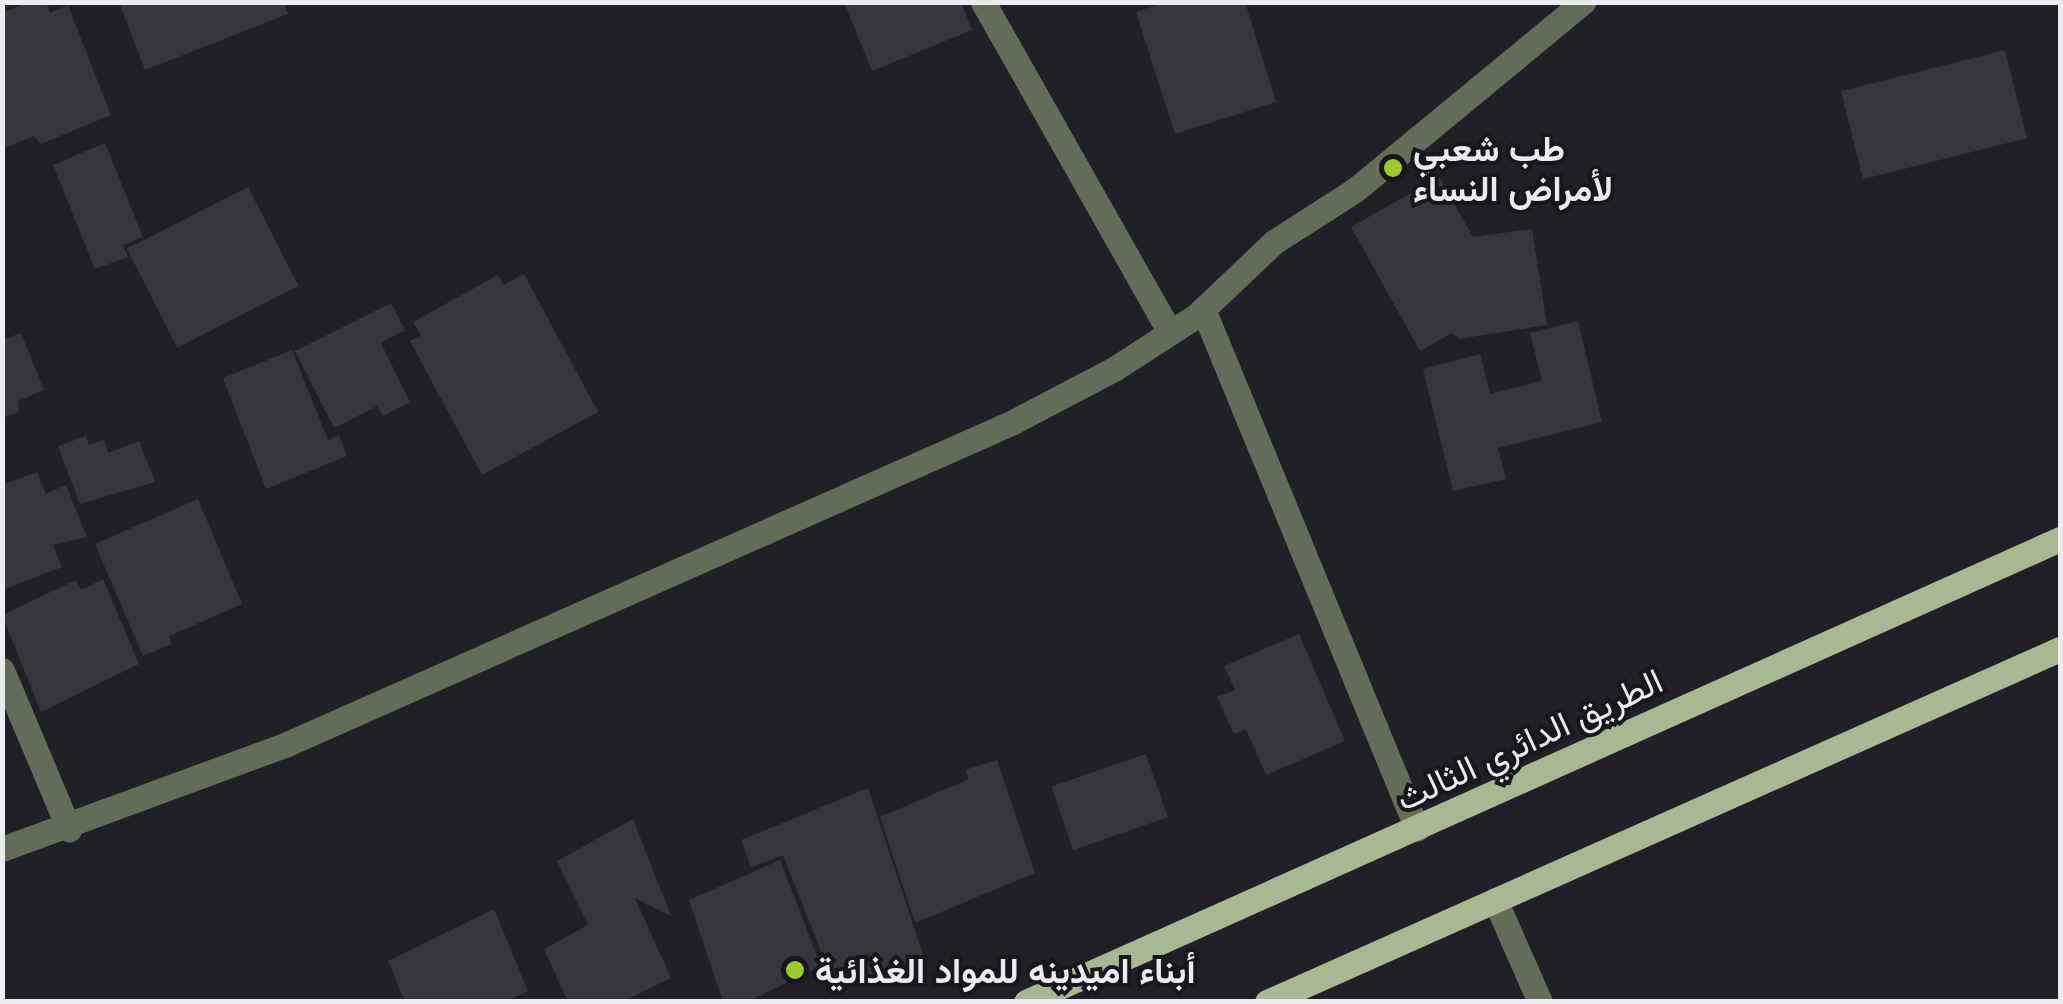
<!DOCTYPE html>
<html>
<head>
<meta charset="utf-8">
<style>
  body { margin:0 }
  #map { position:relative; width:2063px; height:1004px; overflow:hidden; background:#202026; font-family:Mulish,Vazirmatn,sans-serif }
  div>[style] { position:absolute }
  .building>* { inset:0; background:#36363c; transform-origin:0 0 }
  .street>* { height:25px; margin:-12.5px; padding:0 12.5px; transform-origin:12.5px; border-radius:12.5px; background:#656c5a }
  .primary>* { height:25px; margin:-12.5px; padding:0 12.5px; transform-origin:12.5px; border-radius:12.5px; background:#a9b894 }
  .dots>* { width:28px; height:28px; translate:-50% -50%; box-sizing:border-box; border:5px solid #17171c; border-radius:50% }
  span { translate:-50% -50%; white-space:nowrap; text-align:center; line-height:1.15; -webkit-text-stroke:8px #17171c; paint-order:stroke }
  .poi-label { font-size:35px; color:#ecebef; font-weight:700 }
  .left { translate:0 -50%; text-align:left }
  .street-label { font-size:35px; color:#ecebef }
  .frame { position:absolute; inset:0; border:5px solid #ecebef; pointer-events:none }
</style>
</head>
<body>
<div id="map">
  <div class="building">
    <div style="clip-path:polygon(30px 2px,46px 2px,50px 13px,68px 5px,111px 115px,41px 144px,34px 136px,2px 149px,2px 13px)"></div>
    <div style="clip-path:polygon(119px 2px,283px 2px,288px 14px,145px 70px)"></div>
    <div style="clip-path:polygon(844px 2px,961px 2px,972px 30px,872px 71px)"></div>
    <div style="clip-path:polygon(1165px 2px,1245px 2px,1276px 102px,1175px 134px,1136px 12px)"></div>
    <div style="left:2005px;top:50px;width:91px;height:169px;rotate:76deg"></div>
    <div style="clip-path:polygon(105px 143px,143px 237px,123px 245px,128px 257px,95px 269px,53px 165px)"></div>
    <div style="clip-path:polygon(1439px 177px,1473px 237px,1532px 229px,1547px 325px,1459px 339px,1452px 333px,1420px 351px,1351px 227px)"></div>
    <div style="left:248px;top:187px;width:111px;height:136px;rotate:63deg"></div>
    <div style="clip-path:polygon(524px 274px,598px 412px,482px 475px,410px 341px,421px 335px,413px 322px,498px 275px,504px 285px)"></div>
    <div style="clip-path:polygon(391px 303px,405px 330px,381px 343px,410px 402px,383px 416px,377px 406px,334px 428px,295px 351px)"></div>
    <div style="clip-path:polygon(1578px 321px,1602px 422px,1498px 448px,1506px 479px,1453px 491px,1423px 369px,1480px 354px,1490px 394px,1542px 381px,1530px 333px)"></div>
    <div style="clip-path:polygon(21px 333px,44px 390px,18px 401px,19px 412px,2px 418px,2px 340px)"></div>
    <div style="clip-path:polygon(292px 350px,328px 440px,339px 435px,347px 456px,266px 489px,223px 378px)"></div>
    <div style="clip-path:polygon(86px 436px,89px 445px,104px 439px,108px 453px,139px 441px,155px 482px,80px 504px,58px 446px)"></div>
    <div style="clip-path:polygon(37px 472px,46px 494px,66px 485px,87px 537px,53px 545px,62px 567px,2px 590px,2px 485px)"></div>
    <div style="clip-path:polygon(198px 499px,242px 604px,169px 636px,172px 644px,143px 656px,95px 544px)"></div>
    <div style="clip-path:polygon(103px 579px,139px 664px,41px 712px,2px 615px,76px 580px,81px 590px)"></div>
    <div style="clip-path:polygon(1299px 634px,1345px 741px,1266px 775px,1246px 729px,1234px 734px,1217px 697px,1235px 690px,1224px 666px)"></div>
    <div style="left:1146px;top:754px;width:67px;height:100px;rotate:71deg"></div>
    <div style="clip-path:polygon(997px 760px,1035px 873px,915px 923px,880px 817px,969px 779px,965px 770px)"></div>
    <div style="clip-path:polygon(868px 788px,923px 955px,844px 989px,827px 967px,783px 855px,751px 867px,741px 840px)"></div>
    <div style="clip-path:polygon(633px 819px,671px 916px,635px 898px,671px 978px,622px 1002px,568px 1002px,544px 949px,588px 925px,557px 861px)"></div>
    <div style="clip-path:polygon(780px 860px,821px 966px,747px 1002px,723px 1002px,689px 900px)"></div>
    <div style="clip-path:polygon(494px 909px,528px 991px,504px 1002px,405px 1002px,388px 961px)"></div>
  </div>
  <div class="street">
    <div style="left:983px;top:2px;width:380px;rotate:60.5deg"></div>
    <div style="left:1203px;top:309px;width:562px;rotate:67.63deg"></div>
    <div style="left:2px;top:670px;width:173px;rotate:67.2deg"></div>
    <div style="left:2px;top:849px;width:304px;rotate:-20.2deg"></div>
    <div style="left:287px;top:744px;width:794px;rotate:-23.92deg"></div>
    <div style="left:1013px;top:422px;width:114px;rotate:-27.7deg"></div>
    <div style="left:1114px;top:369px;width:98px;rotate:-32.9deg"></div>
    <div style="left:1196px;top:316px;width:108px;rotate:-43.5deg"></div>
    <div style="left:1274px;top:242px;width:96px;rotate:-32.7deg"></div>
    <div style="left:1355px;top:190px;width:296px;rotate:-39.5deg"></div>
    <div style="left:1495px;top:900px;width:111px;rotate:66.2deg"></div>
  </div>
  <div class="primary">
    <div style="left:1026px;top:1002px;width:1133px;rotate:-24.12deg"></div>
    <div style="left:1267px;top:1002px;width:868px;rotate:-24deg"></div>
  </div>
  <div class="dots">
    <div style="left:1393px;top:168px;background:#9bcb33"></div>
    <div style="left:795px;top:970px;background:#9bcb33"></div>
  </div>
  <div class="poi-label">
    <span class="left" style="left:1413px;top:168px">طب شعبي<br>لأمراض النساء</span>
    <span class="left" style="left:815px;top:970px">أبناء اميدينه للمواد الغذائية</span>
  </div>
  <div class="street-label">
    <span style="left:1529px;top:739px;rotate:-25deg">الطريق الدائري الثالث</span>
  </div>
  <div class="frame"></div>
</div>
</body>
</html>
